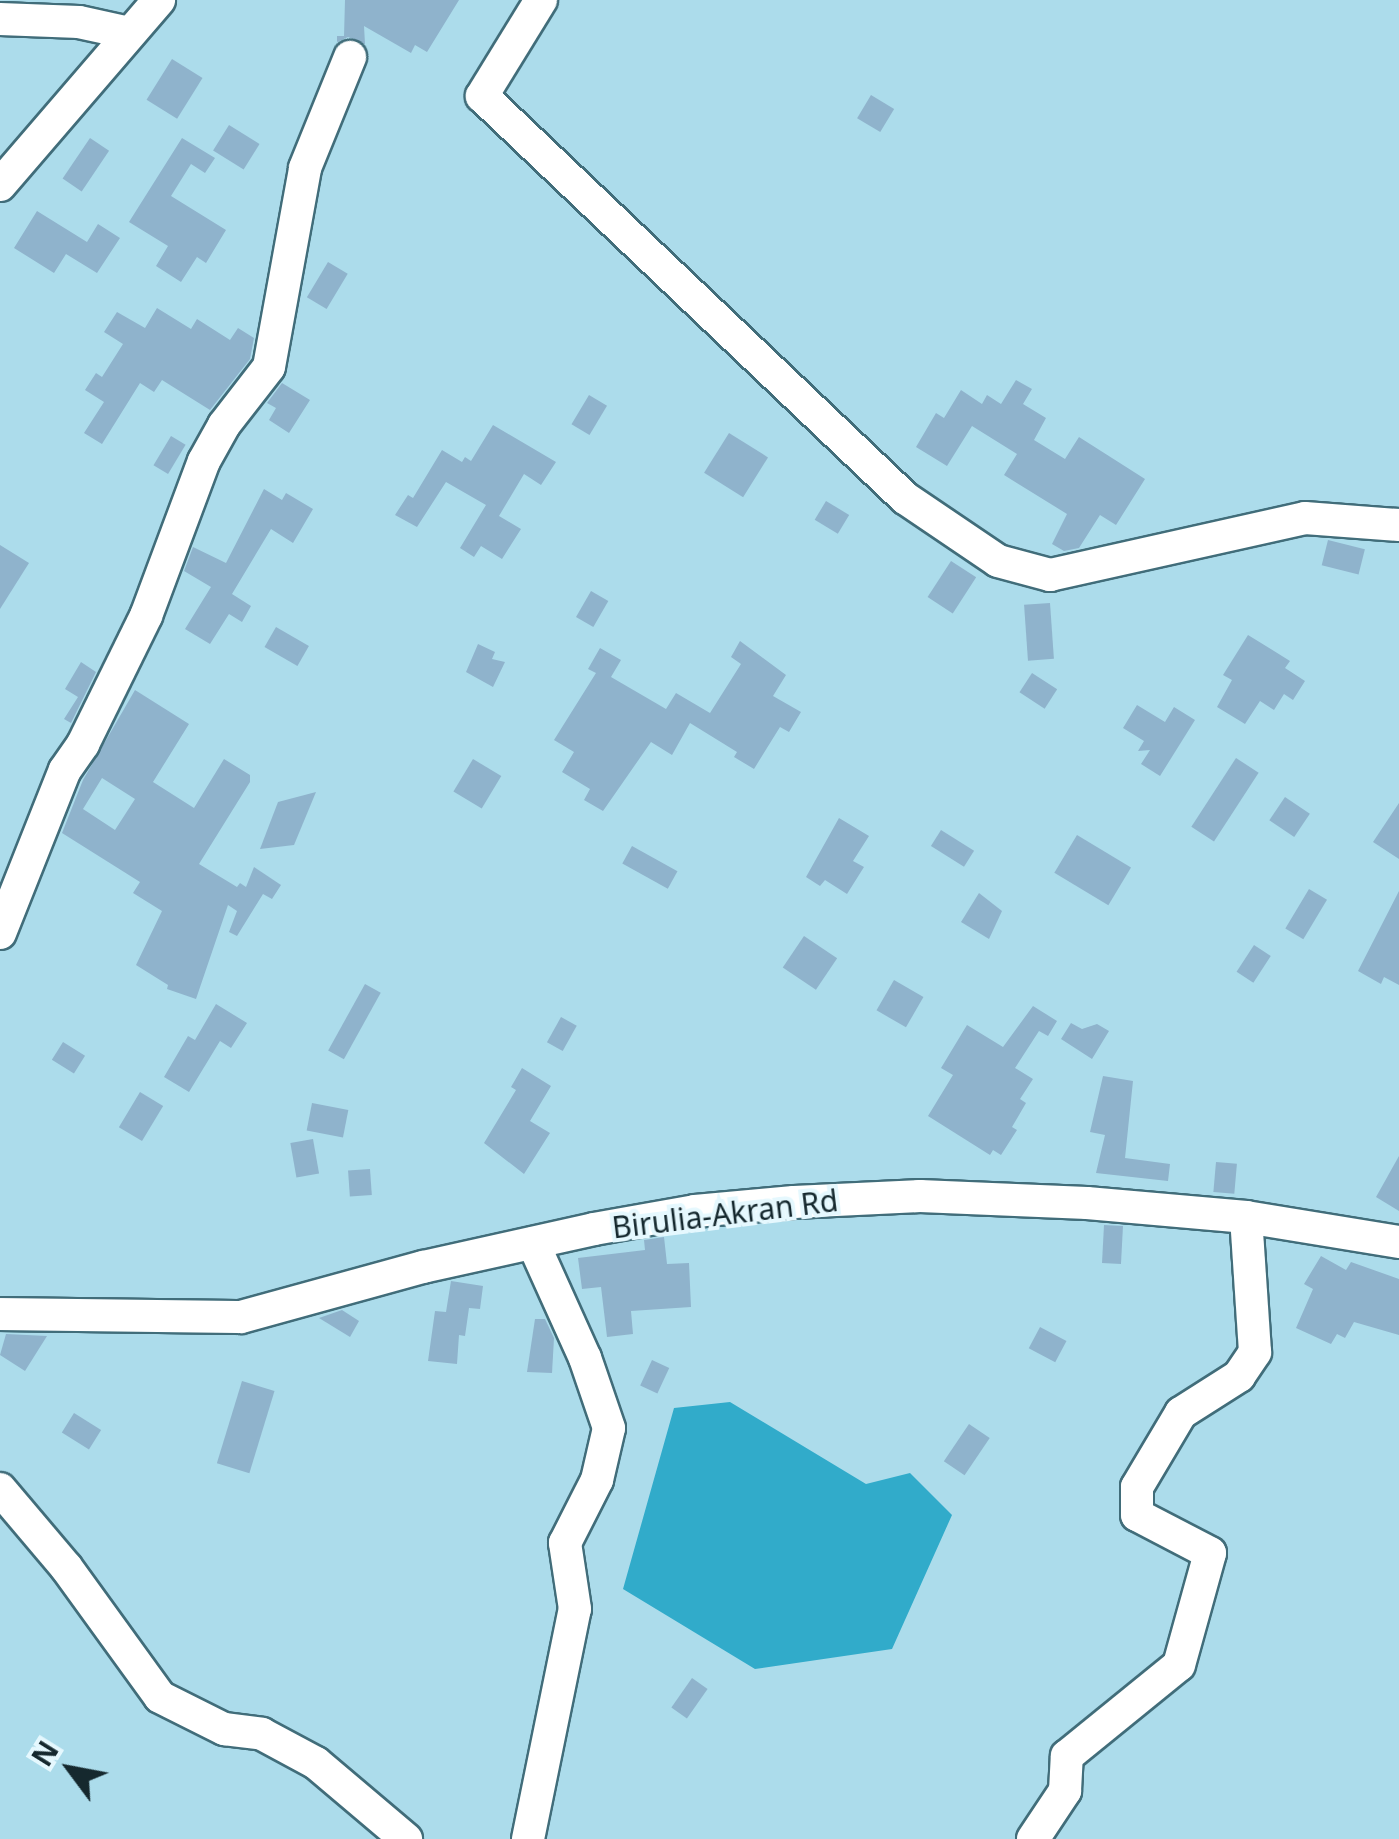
<!DOCTYPE html>
<html>
<head>
<meta charset="utf-8">
<style>
  body { margin:0 }
  #map { position:relative; width:1399px; height:1839px; overflow:hidden; background:#acdceb; font-family:"Noto Sans",sans-serif }
  div>[style] { position:absolute }
  .water>* { inset:0; background:#31abca }
  .building>* { inset:0; background:#8fb3cc; transform-origin:0 0 }
  .roads { filter:drop-shadow(2px 0 #416d7a) drop-shadow(-2px 0 #416d7a) drop-shadow(0 2px #416d7a) drop-shadow(0 -2px #416d7a) }
  .minor>* { height:32px; margin:-16px; padding:0 16px; transform-origin:16px; border-radius:16px; background:#fff }
  span { translate:-50% -50%; white-space:nowrap; text-align:center; line-height:1.15; -webkit-text-stroke:8px #e5f8fe; paint-order:stroke }
  .street-label { font-size:30px; color:#15282e }
  .north { position:absolute; left:20px; top:1719px; width:100px; height:100px; -webkit-text-stroke:8px #e5f8fe; paint-order:stroke; rotate:302deg; font-size:28px; font-weight:700; line-height:40px; text-align:center; color:#15282e }
  .north::after { content:''; display:block; margin:auto; width:35px; height:45px; background:#15282e; clip-path:polygon(50% 0,100% 100%,50% 72%,0 100%) }
</style>
</head>
<body>
<div id="map">
  <div class="water">
    <div style="clip-path:polygon(730px 1402px,866px 1484px,910px 1473px,952px 1515px,892px 1649px,755px 1669px,623px 1589px,674px 1408px)"></div>
  </div>
  <div class="building">
    <div style="clip-path:polygon(345px 0,459px 0,427px 52px,415px 45px,411px 53px,364px 26px,365px 44px,348px 37px,337px 42px,337px 36px,344px 36px)"></div>
    <div style="left:172px;top:59px;width:36px;height:48px;rotate:32deg"></div>
    <div style="left:871px;top:95px;width:27px;height:27px;rotate:31deg"></div>
    <div style="left:229px;top:125px;width:36px;height:30px;rotate:32deg"></div>
    <div style="left:90px;top:138px;width:23px;height:49px;rotate:34deg"></div>
    <div style="clip-path:polygon(182px 138px,215px 158px,205px 173px,191px 164px,171px 196px,226px 230px,206px 263px,197px 257px,181px 282px,156px 266px,168px 246px,129px 222px)"></div>
    <div style="clip-path:polygon(37px 211px,87px 242px,98px 224px,120px 238px,97px 273px,66px 254px,54px 273px,14px 248px)"></div>
    <div style="left:328px;top:262px;width:23px;height:41px;rotate:31deg"></div>
    <div style="clip-path:polygon(157px 308px,191px 329px,197px 319px,230px 340px,238px 328px,254px 338px,250px 359px,210px 410px,162px 380px,154px 392px,140px 383px,102px 444px,84px 433px,104px 402px,85px 390px,96px 373px,102px 377px,123px 344px,104px 332px,117px 312px,145px 328px)"></div>
    <div style="clip-path:polygon(1016px 380px,1032px 389px,1023px 404px,1046px 418px,1034px 440px,1065px 459px,1079px 437px,1145px 479px,1116px 525px,1100px 515px,1079px 548px,1064px 551px,1052px 544px,1067px 514px,1004px 475px,1017px 454px,972px 426px,947px 466px,916px 447px,936px 413px,944px 418px,961px 390px,982px 404px,987px 395px,1001px 404px)"></div>
    <div style="clip-path:polygon(282px 383px,310px 400px,289px 433px,269px 420px,276px 408px,267px 403px)"></div>
    <div style="left:589px;top:395px;width:21px;height:34px;rotate:31deg"></div>
    <div style="clip-path:polygon(493px 425px,556px 462px,541px 485px,524px 474px,499px 516px,521px 529px,502px 559px,481px 546px,474px 557px,460px 548px,486px 505px,446px 482px,417px 527px,395px 515px,408px 495px,413px 498px,442px 450px,462px 462px,465px 457px,471px 461px)"></div>
    <div style="left:729px;top:433px;width:46px;height:47px;rotate:32deg"></div>
    <div style="left:171px;top:436px;width:17px;height:34px;rotate:31deg"></div>
    <div style="clip-path:polygon(264px 489px,282px 500px,286px 493px,313px 509px,293px 543px,271px 529px,232px 594px,251px 606px,242px 622px,229px 614px,210px 644px,185px 629px,211px 587px,184px 571px,193px 547px,226px 563px)"></div>
    <div style="left:826px;top:501px;width:27px;height:22px;rotate:31deg"></div>
    <div style="left:1328px;top:540px;width:38px;height:26px;rotate:14deg"></div>
    <div style="clip-path:polygon(0 545px,29px 563px,0 609px)"></div>
    <div style="left:951px;top:561px;width:30px;height:43px;rotate:33deg"></div>
    <div style="left:591px;top:591px;width:20px;height:30px;rotate:30deg"></div>
    <div style="left:1050px;top:603px;width:56px;height:26px;rotate:86deg"></div>
    <div style="left:276px;top:627px;width:38px;height:23px;rotate:30deg"></div>
    <div style="clip-path:polygon(1248px 635px,1290px 661px,1285px 668px,1305px 681px,1293px 700px,1284px 694px,1274px 710px,1260px 701px,1245px 724px,1217px 707px,1232px 680px,1223px 675px)"></div>
    <div style="clip-path:polygon(740px 641px,786px 675px,773px 696px,801px 712px,789px 732px,780px 727px,754px 769px,734px 757px,737px 752px,690px 723px,672px 755px,651px 742px,603px 811px,584px 800px,590px 789px,562px 772px,574px 752px,554px 740px,596px 673px,588px 669px,600px 648px,621px 660px,611px 677px,666px 709px,676px 693px,710px 713px,741px 664px,731px 657px)"></div>
    <div style="clip-path:polygon(478px 644px,495px 652px,492px 659px,505px 662px,493px 687px,466px 672px)"></div>
    <div style="clip-path:polygon(81px 662px,96px 672px,71px 723px,64px 719px,78px 697px,65px 689px)"></div>
    <div style="left:1032px;top:673px;width:30px;height:23px;rotate:33deg"></div>
    <div style="clip-path:polygon(evenodd,135px 690px,189px 724px,153px 782px,194px 808px,224px 759px,250px 775px,250px 782px,199px 864px,237px 887px,240px 883px,246px 887px,254px 867px,281px 885px,272px 899px,263px 894px,237px 936px,229px 932px,237px 911px,228px 905px,196px 999px,167px 989px,168px 985px,136px 965px,162px 911px,133px 893px,140px 882px,62px 833px,83px 780px,135px 690px,102px 778px,135px 799px,115px 830px,83px 809px,102px 778px)"></div>
    <div style="clip-path:polygon(1137px 705px,1165px 722px,1174px 707px,1195px 720px,1160px 776px,1141px 764px,1150px 750px,1138px 751px,1144px 741px,1123px 728px)"></div>
    <div style="left:1236px;top:758px;width:27px;height:82px;rotate:33deg"></div>
    <div style="left:473px;top:759px;width:33px;height:38px;rotate:31deg"></div>
    <div style="clip-path:polygon(316px 792px,294px 845px,260px 849px,278px 802px)"></div>
    <div style="left:1285px;top:797px;width:30px;height:28px;rotate:34deg"></div>
    <div style="clip-path:polygon(1399px 803px,1399px 859px,1373px 842px)"></div>
    <div style="clip-path:polygon(839px 818px,869px 836px,853px 861px,864px 867px,847px 894px,825px 880px,820px 886px,806px 877px)"></div>
    <div style="left:941px;top:830px;width:39px;height:19px;rotate:32deg"></div>
    <div style="left:1077px;top:835px;width:63px;height:44px;rotate:31deg"></div>
    <div style="left:632px;top:846px;width:52px;height:20px;rotate:29deg"></div>
    <div style="left:1309px;top:889px;width:21px;height:46px;rotate:31deg"></div>
    <div style="clip-path:polygon(1399px 891px,1399px 985px,1384px 977px,1381px 984px,1358px 971px)"></div>
    <div style="clip-path:polygon(979px 893px,1002px 911px,989px 939px,961px 922px)"></div>
    <div style="left:804px;top:936px;width:40px;height:38px;rotate:34deg"></div>
    <div style="left:1254px;top:945px;width:20px;height:32px;rotate:33deg"></div>
    <div style="left:894px;top:980px;width:34px;height:35px;rotate:30deg"></div>
    <div style="left:365px;top:984px;width:18px;height:76px;rotate:29deg"></div>
    <div style="clip-path:polygon(216px 1004px,247px 1023px,231px 1048px,220px 1041px,189px 1092px,164px 1077px,188px 1036px,195px 1040px)"></div>
    <div style="clip-path:polygon(1033px 1006px,1057px 1021px,1048px 1036px,1039px 1031px,1015px 1068px,1033px 1079px,1020px 1099px,1026px 1103px,1012px 1127px,1017px 1130px,1001px 1155px,993px 1150px,990px 1155px,928px 1116px,953px 1075px,941px 1068px,967px 1025px,1003px 1047px)"></div>
    <div style="left:561px;top:1017px;width:18px;height:29px;rotate:29deg"></div>
    <div style="clip-path:polygon(1071px 1023px,1082px 1029px,1097px 1024px,1109px 1031px,1092px 1059px,1061px 1039px)"></div>
    <div style="left:63px;top:1042px;width:26px;height:21px;rotate:32deg"></div>
    <div style="clip-path:polygon(522px 1068px,551px 1086px,530px 1121px,550px 1133px,524px 1174px,484px 1143px,516px 1090px,511px 1087px)"></div>
    <div style="clip-path:polygon(1103px 1076px,1133px 1081px,1125px 1158px,1170px 1164px,1168px 1181px,1096px 1173px,1105px 1135px,1090px 1132px)"></div>
    <div style="left:140px;top:1092px;width:27px;height:41px;rotate:31deg"></div>
    <div style="left:312px;top:1103px;width:37px;height:28px;rotate:11deg"></div>
    <div style="left:313px;top:1139px;width:35px;height:23px;rotate:80deg"></div>
    <div style="clip-path:polygon(1399px 1156px,1399px 1211px,1376px 1197px)"></div>
    <div style="left:1216px;top:1162px;width:21px;height:30px;rotate:5deg"></div>
    <div style="left:370px;top:1169px;width:26px;height:22px;rotate:86deg"></div>
    <div style="left:1104px;top:1225px;width:19px;height:38px;rotate:3deg"></div>
    <div style="clip-path:polygon(664px 1237px,667px 1264px,689px 1263px,691px 1307px,631px 1311px,633px 1334px,607px 1337px,601px 1287px,582px 1289px,578px 1258px,645px 1250px,644px 1240px)"></div>
    <div style="clip-path:polygon(1321px 1256px,1346px 1270px,1351px 1262px,1399px 1279px,1399px 1335px,1354px 1322px,1345px 1338px,1337px 1334px,1331px 1344px,1296px 1328px,1313px 1289px,1304px 1284px)"></div>
    <div style="clip-path:polygon(451px 1281px,483px 1286px,480px 1309px,469px 1308px,465px 1336px,459px 1335px,457px 1364px,428px 1361px,435px 1311px,446px 1312px)"></div>
    <div style="clip-path:polygon(342px 1310px,359px 1321px,350px 1337px,319px 1318px)"></div>
    <div style="clip-path:polygon(535px 1319px,545px 1319px,554px 1338px,552px 1373px,527px 1372px)"></div>
    <div style="left:1040px;top:1327px;width:30px;height:24px;rotate:28deg"></div>
    <div style="clip-path:polygon(6px 1334px,47px 1336px,25px 1371px,0 1355px)"></div>
    <div style="left:652px;top:1360px;width:19px;height:28px;rotate:25deg"></div>
    <div style="left:242px;top:1381px;width:34px;height:86px;rotate:17deg"></div>
    <div style="left:74px;top:1413px;width:32px;height:23px;rotate:32deg"></div>
    <div style="left:969px;top:1424px;width:25px;height:45px;rotate:34deg"></div>
    <div style="left:692px;top:1678px;width:19px;height:36px;rotate:35deg"></div>
  </div>
  <div class="roads">
    <div class="minor">
      <div style="left:541px;top:0;width:113px;rotate:121.6deg"></div>
      <div style="left:482px;top:96px;width:584px;rotate:43.54deg"></div>
      <div style="left:905px;top:498px;width:112px;rotate:34.1deg"></div>
      <div style="left:998px;top:561px;width:54px;rotate:15.1deg"></div>
      <div style="left:1050px;top:575px;width:261px;rotate:-12.6deg"></div>
      <div style="left:1305px;top:518px;width:94px;rotate:4.3deg"></div>
      <div style="left:0;top:19px;width:79px;rotate:2.2deg"></div>
      <div style="left:79px;top:22px;width:51px;rotate:12.4deg"></div>
      <div style="left:0;top:185px;width:244px;rotate:-49.3deg"></div>
      <div style="left:0;top:933px;width:175px;rotate:-68.3deg"></div>
      <div style="left:65px;top:770px;width:32px;rotate:-55deg"></div>
      <div style="left:83px;top:744px;width:143px;rotate:-63.8deg"></div>
      <div style="left:146px;top:616px;width:165px;rotate:-69.5deg"></div>
      <div style="left:204px;top:461px;width:41px;rotate:-60.9deg"></div>
      <div style="left:224px;top:425px;width:73px;rotate:-52.2deg"></div>
      <div style="left:269px;top:367px;width:202px;rotate:-79.7deg"></div>
      <div style="left:305px;top:168px;width:120px;rotate:-67.9deg"></div>
      <div style="left:0;top:1314px;width:241px;rotate:0.7deg"></div>
      <div style="left:241px;top:1317px;width:189px;rotate:-15.4deg"></div>
      <div style="left:423px;top:1267px;width:175px;rotate:-12.5deg"></div>
      <div style="left:594px;top:1229px;width:103px;rotate:-10.1deg"></div>
      <div style="left:695px;top:1211px;width:99px;rotate:-5.2deg"></div>
      <div style="left:794px;top:1202px;width:126px;rotate:-2.7deg"></div>
      <div style="left:920px;top:1196px;width:167px;rotate:2.4deg"></div>
      <div style="left:1087px;top:1203px;width:160px;rotate:5deg"></div>
      <div style="left:1246px;top:1217px;width:155px;rotate:9.3deg"></div>
      <div style="left:0;top:1489px;width:102px;rotate:49.8deg"></div>
      <div style="left:66px;top:1567px;width:160px;rotate:54.1deg"></div>
      <div style="left:160px;top:1697px;width:72px;rotate:26.6deg"></div>
      <div style="left:224px;top:1729px;width:38px;rotate:7deg"></div>
      <div style="left:262px;top:1734px;width:61px;rotate:28.2deg"></div>
      <div style="left:316px;top:1763px;width:118px;rotate:40.2deg"></div>
      <div style="left:528px;top:1839px;width:235px;rotate:-78.5deg"></div>
      <div style="left:575px;top:1609px;width:67px;rotate:-98.6deg"></div>
      <div style="left:565px;top:1543px;width:71px;rotate:-63.1deg"></div>
      <div style="left:597px;top:1480px;width:53px;rotate:-77deg"></div>
      <div style="left:609px;top:1428px;width:74px;rotate:-108.9deg"></div>
      <div style="left:585px;top:1358px;width:126px;rotate:-114.3deg"></div>
      <div style="left:1033px;top:1839px;width:58px;rotate:-56.3deg"></div>
      <div style="left:1065px;top:1791px;width:35px;rotate:-87deg"></div>
      <div style="left:1067px;top:1756px;width:144px;rotate:-39.1deg"></div>
      <div style="left:1179px;top:1665px;width:116px;rotate:-74.5deg"></div>
      <div style="left:1210px;top:1553px;width:82px;rotate:-152.5deg"></div>
      <div style="left:1137px;top:1515px;width:28px;rotate:-90deg"></div>
      <div style="left:1137px;top:1487px;width:86px;rotate:-59.3deg"></div>
      <div style="left:1181px;top:1413px;width:69px;rotate:-32.5deg"></div>
      <div style="left:1239px;top:1376px;width:29px;rotate:-56deg"></div>
      <div style="left:1255px;top:1352px;width:135px;rotate:-93.8deg"></div>
    </div>
  </div>
  <div class="street-label">
    <span style="left:725px;top:1214px;rotate:-7deg">Birulia-Akran Rd</span>
  </div>
  <div class="north">N</div>
</div>
</body>
</html>
